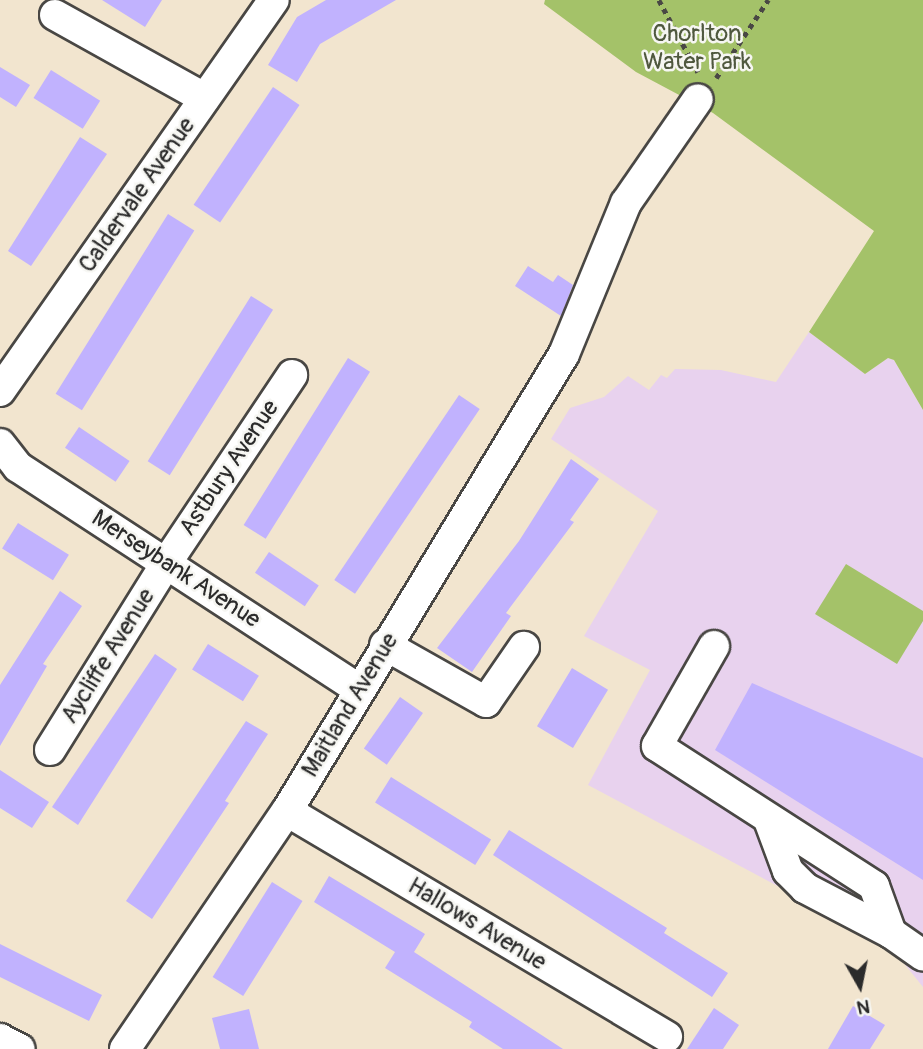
<!DOCTYPE html>
<html>
<head>
<meta charset="utf-8">
<style>
  body { margin:0 }
  #map { position:relative; width:923px; height:1049px; overflow:hidden; background:#f2e5cf; font-family:Pangolin,sans-serif }
  div>[style] { position:absolute }
  .built>* { inset:0; background:#e8d2ee }
  .green>* { inset:0; background:#a4c269 }
  .building>* { inset:0; background:#c1b2fe; transform-origin:0 0 }
  .path>* { height:4.5px; margin-top:-2.25px; transform-origin:0; background:repeating-linear-gradient(90deg,#494744 0 5px,transparent 0 10px) }
  .roads { filter:drop-shadow(2px 0 #494744) drop-shadow(-2px 0 #494744) drop-shadow(0 2px #494744) drop-shadow(0 -2px #494744) }
  .minor>* { height:30px; margin:-15px; padding:0 15px; transform-origin:15px; border-radius:15px; background:#fff }
  span { translate:-50% -50%; white-space:nowrap; text-align:center; line-height:1.15; -webkit-text-stroke:5px #f6f6f2; paint-order:stroke }
  .park-label { font-size:24px; color:#4f583e }
  .street-label { font-size:24px; color:#2b2b2b }
  .north { position:absolute; left:825px; top:951px; width:70px; height:70px; -webkit-text-stroke:5px #f6f6f2; paint-order:stroke; rotate:171deg; font-size:19px; font-weight:700; line-height:28px; text-align:center; color:#2b2b2b }
  .north::after { content:''; display:block; margin:auto; width:24px; height:32px; background:#2b2b2b; clip-path:polygon(50% 0,100% 100%,50% 72%,0 100%) }
</style>
</head>
<body>
<div id="map">
  <div class="built">
    <div style="clip-path:polygon(809px 332px,865px 374px,888px 358px,894px 360px,923px 410px,923px 987px,890px 946px,588px 785px,650px 670px,584px 636px,658px 511px,551px 439px,570px 408px,604px 397px,628px 376px,649px 390px,661px 375px,667px 378px,675px 369px,721px 370px,776px 382px)"></div>
  </div>
  <div class="green">
    <div style="clip-path:polygon(545px 0,923px 0,923px 410px,894px 360px,888px 358px,865px 374px,809px 332px,874px 231px,713px 113px,636px 72px,544px 4px)"></div>
    <div style="clip-path:polygon(846px 564px,923px 611px,923px 621px,897px 664px,815px 614px)"></div>
  </div>
  <div class="building">
    <div style="clip-path:polygon(102px 0,162px 0,145px 27px)"></div>
    <div style="clip-path:polygon(326px 0,396px 0,320px 44px,297px 82px,268px 65px,297px 17px)"></div>
    <div style="clip-path:polygon(0 67px,30px 85px,16px 107px,0 97px)"></div>
    <div style="left:51px;top:70px;width:58px;height:33px;rotate:32deg"></div>
    <div style="left:273px;top:87px;width:32px;height:142px;rotate:34deg"></div>
    <div style="clip-path:polygon(80px 137px,107px 154px,31px 266px,8px 251px)"></div>
    <div style="left:168px;top:214px;width:31px;height:212px;rotate:32deg"></div>
    <div style="clip-path:polygon(528px 266px,553px 282px,558px 275px,573px 285px,561px 316px,515px 286px)"></div>
    <div style="left:251px;top:296px;width:26px;height:195px;rotate:32deg"></div>
    <div style="left:348px;top:358px;width:26px;height:197px;rotate:32deg"></div>
    <div style="left:459px;top:395px;width:25px;height:223px;rotate:34deg"></div>
    <div style="left:79px;top:427px;width:61px;height:25px;rotate:34deg"></div>
    <div style="clip-path:polygon(571px 459px,599px 479px,570px 520px,574px 522px,506px 613px,511px 616px,472px 672px,437px 648px,519px 541px)"></div>
    <div style="left:18px;top:523px;width:60px;height:30px;rotate:32deg"></div>
    <div style="left:269px;top:552px;width:60px;height:25px;rotate:34deg"></div>
    <div style="clip-path:polygon(60px 591px,82px 606px,43px 664px,47px 666px,0 746px,0 685px)"></div>
    <div style="left:208px;top:644px;width:60px;height:30px;rotate:32deg"></div>
    <div style="clip-path:polygon(155px 654px,177px 669px,78px 825px,52px 807px)"></div>
    <div style="left:572px;top:668px;width:42px;height:68px;rotate:31deg"></div>
    <div style="clip-path:polygon(752px 683px,923px 758px,923px 880px,715px 750px)"></div>
    <div style="left:400px;top:697px;width:28px;height:63px;rotate:35deg"></div>
    <div style="clip-path:polygon(246px 721px,268px 734px,225px 801px,229px 803px,152px 919px,126px 901px)"></div>
    <div style="clip-path:polygon(0 770px,49px 802px,32px 828px,0 808px)"></div>
    <div style="left:391px;top:777px;width:118px;height:30px;rotate:32deg"></div>
    <div style="clip-path:polygon(509px 830px,667px 928px,664px 933px,728px 973px,712px 997px,493px 855px)"></div>
    <div style="clip-path:polygon(329px 876px,425px 934px,414px 952px,563px 1049px,503px 1049px,469px 1027px,472px 1022px,385px 968px,395px 952px,314px 902px)"></div>
    <div style="left:272px;top:882px;width:36px;height:112px;rotate:32deg"></div>
    <div style="clip-path:polygon(0 944px,102px 995px,89px 1021px,0 977px)"></div>
    <div style="clip-path:polygon(853px 1006px,885px 1025px,870px 1049px,828px 1049px)"></div>
    <div style="clip-path:polygon(714px 1008px,739px 1025px,723px 1049px,687px 1049px)"></div>
    <div style="clip-path:polygon(249px 1009px,259px 1049px,220px 1049px,212px 1018px)"></div>
  </div>
  <div class="path">
    <div style="left:659px;top:0;width:82px;rotate:61.6deg"></div>
    <div style="left:716px;top:78px;width:94px;rotate:-56.3deg"></div>
  </div>
  <div class="roads">
    <div class="minor">
      <div style="left:55px;top:15px;width:171px;rotate:29.1deg"></div>
      <div style="left:0;top:391px;width:477px;rotate:-55deg"></div>
      <div style="left:0;top:444px;width:29px;rotate:52deg"></div>
      <div style="left:18px;top:467px;width:406px;rotate:33.1deg"></div>
      <div style="left:385px;top:645px;width:116px;rotate:29.4deg"></div>
      <div style="left:486px;top:702px;width:67px;rotate:-55.4deg"></div>
      <div style="left:714px;top:646px;width:115px;rotate:119.7deg"></div>
      <div style="left:657px;top:746px;width:258px;rotate:32.8deg"></div>
      <div style="left:874px;top:886px;width:50px;rotate:70.1deg"></div>
      <div style="left:891px;top:933px;width:39px;rotate:35deg"></div>
      <div style="left:50px;top:750px;width:221px;rotate:-58.1deg"></div>
      <div style="left:167px;top:562px;width:225px;rotate:-56.2deg"></div>
      <div style="left:287px;top:811px;width:442px;rotate:30.7deg"></div>
      <div style="left:769px;top:820px;width:54px;rotate:69.6deg"></div>
      <div style="left:788px;top:871px;width:24px;rotate:45deg"></div>
      <div style="left:805px;top:888px;width:97px;rotate:27.6deg"></div>
      <div style="left:0;top:1039px;width:22px;rotate:27deg"></div>
      <div style="left:125px;top:1049px;width:288px;rotate:-55.8deg"></div>
      <div style="left:287px;top:811px;width:534px;rotate:-58.78deg"></div>
      <div style="left:564px;top:354px;width:163px;rotate:-67.7deg"></div>
      <div style="left:626px;top:203px;width:126px;rotate:-55.3deg"></div>
    </div>
  </div>
  <div class="park-label">
    <span style="left:697px;top:48px">Chorlton<br>Water Park</span>
  </div>
  <div class="street-label">
    <span style="left:137px;top:195px;rotate:-55deg">Caldervale Avenue</span>
    <span style="left:229px;top:468px;rotate:-56deg">Astbury Avenue</span>
    <span style="left:176px;top:569px;rotate:33deg">Merseybank Avenue</span>
    <span style="left:108px;top:656px;rotate:-58deg">Aycliffe Avenue</span>
    <span style="left:350px;top:705px;rotate:-59deg">Maitland Avenue</span>
    <span style="left:477px;top:924px;rotate:31deg">Hallows Avenue</span>
  </div>
  <div class="north">N</div>
</div>
</body>
</html>
